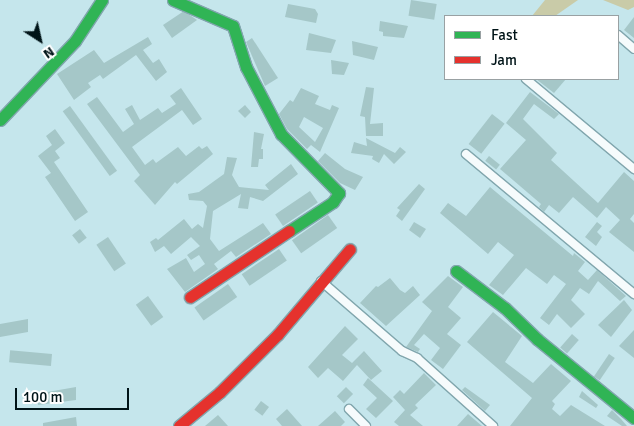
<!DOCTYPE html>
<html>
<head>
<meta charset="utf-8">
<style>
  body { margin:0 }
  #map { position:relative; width:634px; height:426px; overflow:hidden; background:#c5e6ec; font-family:Signika,sans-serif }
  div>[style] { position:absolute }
  .forest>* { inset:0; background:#c9cba8 }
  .building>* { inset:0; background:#a5c7c8; transform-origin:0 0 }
  .roads { filter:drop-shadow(1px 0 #81a6ad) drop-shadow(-1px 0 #81a6ad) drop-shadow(0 1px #81a6ad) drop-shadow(0 -1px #81a6ad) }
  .street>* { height:8px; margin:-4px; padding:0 4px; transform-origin:4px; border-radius:4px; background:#f6fbfc }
  .fast>* { height:11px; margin:-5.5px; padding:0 5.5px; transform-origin:5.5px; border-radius:5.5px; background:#30b455 }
  .jam>* { height:11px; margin:-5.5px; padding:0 5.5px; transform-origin:5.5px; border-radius:5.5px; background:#e5322d }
  span { translate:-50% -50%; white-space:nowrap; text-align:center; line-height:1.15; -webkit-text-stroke:4px #fff; paint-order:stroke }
  .legend { position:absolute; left:444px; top:15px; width:175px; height:65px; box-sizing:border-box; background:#fff; border:1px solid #99a1a3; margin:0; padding:6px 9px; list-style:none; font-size:15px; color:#001418 }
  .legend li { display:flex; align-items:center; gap:10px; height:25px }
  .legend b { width:25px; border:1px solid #99a1a3 }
  .north { position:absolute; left:15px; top:15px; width:50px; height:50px; -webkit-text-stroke:4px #fff; paint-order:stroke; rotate:145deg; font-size:14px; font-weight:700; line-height:20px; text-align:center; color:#001418 }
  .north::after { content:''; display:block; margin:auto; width:18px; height:22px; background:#001418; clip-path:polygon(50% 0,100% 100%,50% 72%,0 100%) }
  .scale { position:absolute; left:15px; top:388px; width:114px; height:22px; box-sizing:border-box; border:2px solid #001418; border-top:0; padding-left:6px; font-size:15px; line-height:18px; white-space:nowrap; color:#001418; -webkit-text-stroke:4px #fff; paint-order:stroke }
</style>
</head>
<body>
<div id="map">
  <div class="forest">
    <div style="clip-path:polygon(545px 0,578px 0,555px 16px,532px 16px)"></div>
    <div style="clip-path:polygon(603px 0,634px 0,634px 7px,628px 10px)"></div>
  </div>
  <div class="building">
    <div style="left:411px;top:0;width:26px;height:16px;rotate:9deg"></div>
    <div style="clip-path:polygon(288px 4px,315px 9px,318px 14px,316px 23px,285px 17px)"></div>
    <div style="clip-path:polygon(184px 11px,197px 20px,172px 38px,163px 25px)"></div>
    <div style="clip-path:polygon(634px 17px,634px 38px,624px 30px)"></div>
    <div style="clip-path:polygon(380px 21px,408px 26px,404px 38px,383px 36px,383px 32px,379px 31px)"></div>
    <div style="clip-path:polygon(309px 33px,336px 40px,331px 53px,306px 50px)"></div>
    <div style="clip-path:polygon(148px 37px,152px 44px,143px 50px,153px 63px,159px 59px,167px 72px,156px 81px,136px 55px,103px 79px,100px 75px,88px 83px,91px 87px,74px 100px,57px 74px,94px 50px,104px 63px)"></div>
    <div style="clip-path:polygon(252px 38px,278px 78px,265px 86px,246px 42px)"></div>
    <div style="clip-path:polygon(352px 41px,378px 47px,374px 60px,353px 55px)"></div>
    <div style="clip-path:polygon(331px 60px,349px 63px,344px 75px,332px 74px)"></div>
    <div style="clip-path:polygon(536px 79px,566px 79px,554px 93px)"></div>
    <div style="clip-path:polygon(366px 87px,374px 88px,370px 124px,383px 123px,383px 136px,366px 136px,365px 117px,360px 116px)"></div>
    <div style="clip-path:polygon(181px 88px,202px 119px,193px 125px,182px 110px,132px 147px,145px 165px,153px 159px,156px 163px,178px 147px,186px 156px,199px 146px,202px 149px,207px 146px,213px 154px,177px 184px,175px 182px,155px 205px,134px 181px,140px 175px,87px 104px,97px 97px,123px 132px,134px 124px,125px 109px,132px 105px,140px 120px,158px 108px,162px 113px,176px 104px,170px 96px)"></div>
    <div style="clip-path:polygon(evenodd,301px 88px,319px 96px,315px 104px,330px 110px,332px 105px,339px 108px,320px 152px,311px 145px,307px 149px,287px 129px,279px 114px,290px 100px,293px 102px,301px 88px,304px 117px,323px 128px,315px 142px,299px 127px,304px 117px)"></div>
    <div style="clip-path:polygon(530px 92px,559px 114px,554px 119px,534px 104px,523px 119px,557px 153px,551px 160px,598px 203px,624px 172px,634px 181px,634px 214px,630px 219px,634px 223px,634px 252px,609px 232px,620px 220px,606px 207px,597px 218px,573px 197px,559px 213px,549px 205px,544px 212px,539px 207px,541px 204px,500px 169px,526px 140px,506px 123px)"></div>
    <div style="clip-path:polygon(245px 105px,251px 112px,245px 118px,238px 111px)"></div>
    <div style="left:70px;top:106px;width:80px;height:9px;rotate:54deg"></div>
    <div style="left:492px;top:114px;width:16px;height:38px;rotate:38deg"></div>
    <div style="clip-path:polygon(55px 129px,65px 143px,55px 151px,60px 158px,54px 162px,88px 212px,75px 221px,45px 177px,51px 173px,38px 156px,52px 145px,46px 136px)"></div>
    <div style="clip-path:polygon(254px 132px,264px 134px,261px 149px,263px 149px,263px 159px,259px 159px,258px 167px,251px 167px)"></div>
    <div style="clip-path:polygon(366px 138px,395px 153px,400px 147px,406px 152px,394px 164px,384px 154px,379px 163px,372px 159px,373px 156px,351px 153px,354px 142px,367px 146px)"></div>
    <div style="clip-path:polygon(325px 153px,345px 169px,363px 177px,355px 190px,340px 183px,318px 161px)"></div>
    <div style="left:489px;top:156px;width:14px;height:6px;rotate:39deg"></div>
    <div style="clip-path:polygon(227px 157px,237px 158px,232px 175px,239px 187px,269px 190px,265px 185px,291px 164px,298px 174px,263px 201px,250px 197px,248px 209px,238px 208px,241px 194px,213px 211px,210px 239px,219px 251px,263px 223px,271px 234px,236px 257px,231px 251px,214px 264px,218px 269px,185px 292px,167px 269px,186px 258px,194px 272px,205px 264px,199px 255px,191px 260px,187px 255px,200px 246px,191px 237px,171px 254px,164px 246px,155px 252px,150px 242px,156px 238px,158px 240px,184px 219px,192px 229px,198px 224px,203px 228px,207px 206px,203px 201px,189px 200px,188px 194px,199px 192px,224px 174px)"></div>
    <div style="clip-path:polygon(419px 184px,425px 189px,402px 221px,396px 216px,400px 210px,397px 208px)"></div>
    <div style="clip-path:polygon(490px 187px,573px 256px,574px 253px,585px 262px,578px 271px,588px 280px,597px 270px,626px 296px,620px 301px,598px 281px,589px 294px,580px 288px,571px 300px,585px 314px,571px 328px,557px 314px,549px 325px,540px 318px,566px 284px,554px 275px,547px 284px,526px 268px,503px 295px,489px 285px,514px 255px,498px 242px,488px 254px,440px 213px,448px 203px,466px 216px)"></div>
    <div style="left:310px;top:191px;width:14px;height:42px;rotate:56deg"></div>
    <div style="left:328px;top:215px;width:16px;height:44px;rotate:55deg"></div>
    <div style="clip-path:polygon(414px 222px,426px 229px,420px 238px,409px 230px)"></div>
    <div style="clip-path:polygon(597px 222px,602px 226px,597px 232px,602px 237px,596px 246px,585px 237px)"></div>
    <div style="left:80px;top:229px;width:11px;height:10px;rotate:52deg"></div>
    <div style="left:108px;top:237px;width:32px;height:14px;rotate:56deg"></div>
    <div style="left:279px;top:249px;width:14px;height:45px;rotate:56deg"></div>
    <div style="clip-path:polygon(448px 276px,463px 287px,448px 307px,461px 318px,447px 334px,461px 345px,443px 369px,431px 360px,440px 348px,424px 334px,414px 345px,420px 349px,418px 352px,406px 347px,432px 311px,422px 302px)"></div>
    <div style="clip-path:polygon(390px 278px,400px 290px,405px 293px,413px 286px,420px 295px,386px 326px,360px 303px,376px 286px,378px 287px)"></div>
    <div style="left:228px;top:284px;width:16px;height:41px;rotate:55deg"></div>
    <div style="left:148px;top:296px;width:26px;height:15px;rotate:54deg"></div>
    <div style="clip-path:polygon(624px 300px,632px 310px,611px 337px,598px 325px)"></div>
    <div style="clip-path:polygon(493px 312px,522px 336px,505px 362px,533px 383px,551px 364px,571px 381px,552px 401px,555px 404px,552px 409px,560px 416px,571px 405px,605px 426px,510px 426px,532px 398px,467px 342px)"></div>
    <div style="clip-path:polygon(28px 319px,28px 332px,0 337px,0 324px)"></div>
    <div style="clip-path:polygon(345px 326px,358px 339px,342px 355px,352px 363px,364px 351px,382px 371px,371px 380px,357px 365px,343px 381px,328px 368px,318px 378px,308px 367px)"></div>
    <div style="clip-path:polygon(634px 330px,634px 358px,619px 346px)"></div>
    <div style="left:572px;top:334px;width:9px;height:18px;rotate:41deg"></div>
    <div style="left:52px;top:354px;width:12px;height:42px;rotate:95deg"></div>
    <div style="left:609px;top:354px;width:7px;height:27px;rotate:34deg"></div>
    <div style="clip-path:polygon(424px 373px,436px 385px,415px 405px,418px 408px,410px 415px,423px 426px,399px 426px,394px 422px,405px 410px,393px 397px,400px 390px,404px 394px)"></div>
    <div style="clip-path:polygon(368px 378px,393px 401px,376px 418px,366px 409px,377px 398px,363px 385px)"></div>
    <div style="clip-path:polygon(76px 387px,76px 400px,38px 405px,36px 394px)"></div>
    <div style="left:346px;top:387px;width:10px;height:13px;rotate:45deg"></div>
    <div style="clip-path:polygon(465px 387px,490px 405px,485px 411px,462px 390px)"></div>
    <div style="clip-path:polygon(582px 391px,598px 405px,596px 408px,579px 397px)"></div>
    <div style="left:261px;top:401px;width:10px;height:11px;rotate:37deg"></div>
    <div style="clip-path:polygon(287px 409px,302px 426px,282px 426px,276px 419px)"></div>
    <div style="clip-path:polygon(612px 410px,621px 419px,627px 426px,622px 426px,607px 416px)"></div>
    <div style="clip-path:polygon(335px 411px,345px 422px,341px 426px,318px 426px)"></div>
    <div style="clip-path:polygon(468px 414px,482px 426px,457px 426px)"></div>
    <div style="clip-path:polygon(218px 415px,228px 426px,205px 426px)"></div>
    <div style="clip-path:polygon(76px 417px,77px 426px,43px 426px,43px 423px)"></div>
  </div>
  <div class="roads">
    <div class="street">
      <div style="left:618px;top:35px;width:21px;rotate:41deg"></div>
      <div style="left:526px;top:79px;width:141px;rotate:39.8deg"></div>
      <div style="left:466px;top:154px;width:219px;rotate:39.8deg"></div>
      <div style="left:321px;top:281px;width:107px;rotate:40.8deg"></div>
      <div style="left:402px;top:351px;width:17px;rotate:25deg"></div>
      <div style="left:417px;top:358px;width:102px;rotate:41.8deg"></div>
      <div style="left:349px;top:409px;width:24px;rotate:45deg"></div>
    </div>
    <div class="fast">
      <div style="left:173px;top:0;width:65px;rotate:23.4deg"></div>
      <div style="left:233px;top:26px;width:43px;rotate:72.4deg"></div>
      <div style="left:246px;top:67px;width:76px;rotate:62.4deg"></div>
      <div style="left:281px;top:134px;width:83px;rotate:45.5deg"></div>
      <div style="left:339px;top:193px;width:11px;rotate:124deg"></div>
      <div style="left:333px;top:202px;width:53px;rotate:146.6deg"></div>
      <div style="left:0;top:120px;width:109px;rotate:-46.5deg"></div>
      <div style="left:75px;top:41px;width:49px;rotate:-56.6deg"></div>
      <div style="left:456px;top:271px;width:61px;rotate:37.1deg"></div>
      <div style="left:505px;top:308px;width:45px;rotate:44.1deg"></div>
      <div style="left:537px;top:339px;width:125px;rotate:39.2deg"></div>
    </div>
    <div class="jam">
      <div style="left:190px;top:297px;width:119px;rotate:-33.7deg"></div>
      <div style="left:179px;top:426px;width:53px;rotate:-39.7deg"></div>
      <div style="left:220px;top:392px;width:82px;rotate:-45deg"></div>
      <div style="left:278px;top:334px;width:111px;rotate:-49.7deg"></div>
    </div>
  </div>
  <ul class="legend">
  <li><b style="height:6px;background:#30b455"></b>Fast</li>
  <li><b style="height:6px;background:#e5322d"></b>Jam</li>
  </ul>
  <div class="north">N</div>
  <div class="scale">100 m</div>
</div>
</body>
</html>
